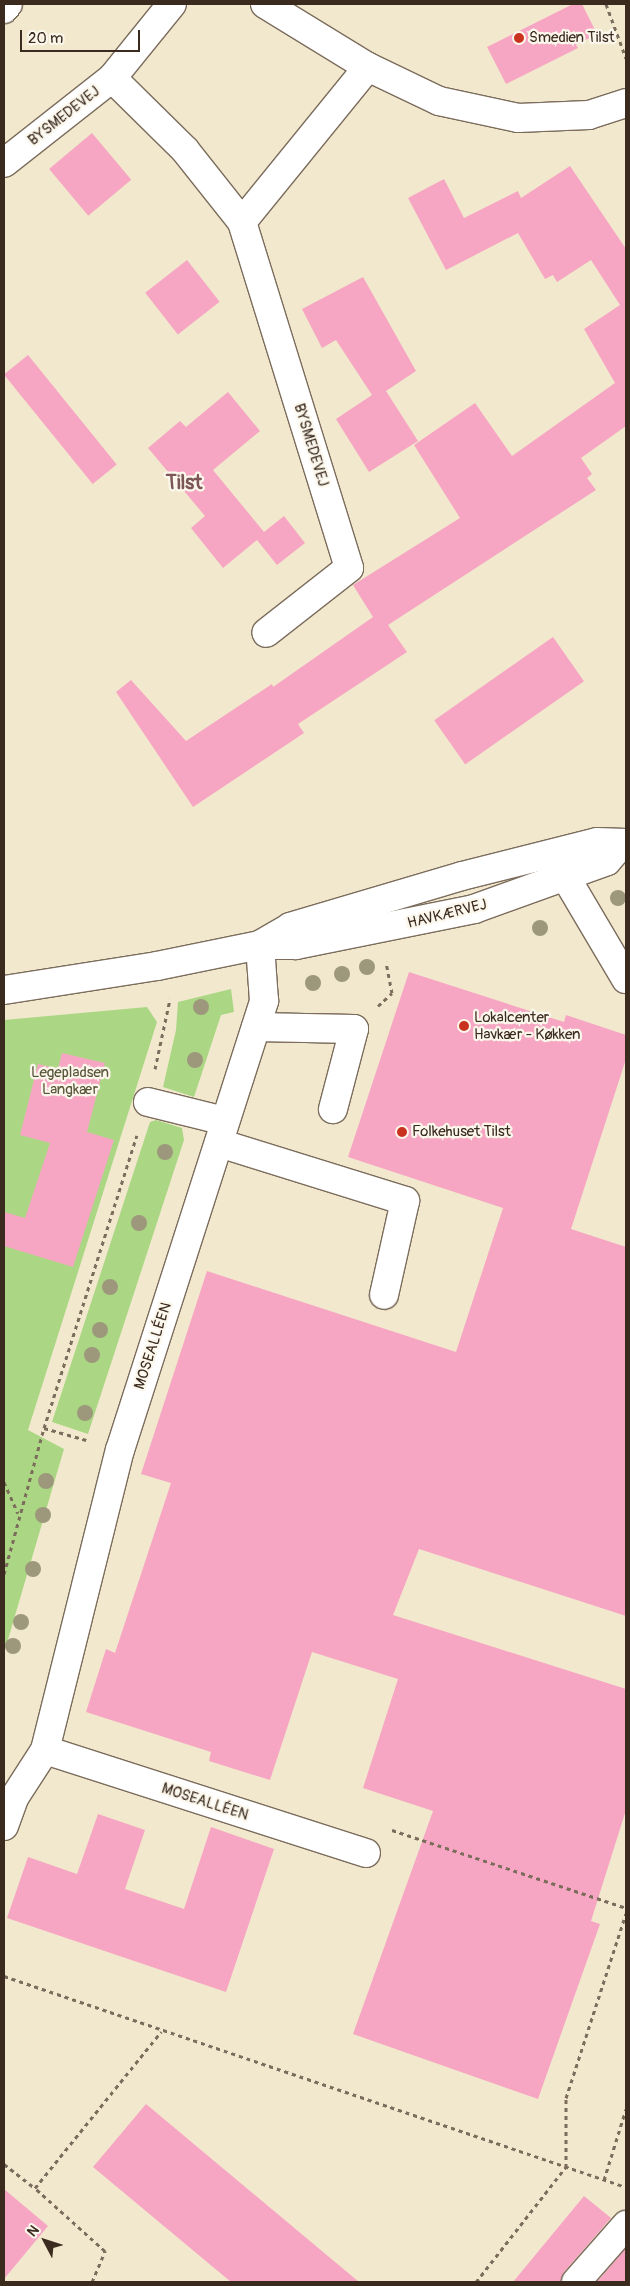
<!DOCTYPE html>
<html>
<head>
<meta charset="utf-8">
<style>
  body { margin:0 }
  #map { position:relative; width:630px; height:2286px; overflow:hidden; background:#f2e8ce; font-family:Pangolin,sans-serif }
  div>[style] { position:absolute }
  .green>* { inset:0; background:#abd784 }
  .building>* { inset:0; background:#f6a6c2; transform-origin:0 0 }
  .path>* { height:3px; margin-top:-1.5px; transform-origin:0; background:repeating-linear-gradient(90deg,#7b6c5c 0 4px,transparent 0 8px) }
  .roads { filter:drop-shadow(1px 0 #7b6c5c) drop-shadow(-1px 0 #7b6c5c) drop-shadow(0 1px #7b6c5c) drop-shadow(0 -1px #7b6c5c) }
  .minor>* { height:28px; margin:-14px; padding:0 14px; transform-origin:14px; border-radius:14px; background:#fff }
  .trees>* { width:16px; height:16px; margin:-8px; border-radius:50%; background:#9d977c }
  .dots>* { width:14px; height:14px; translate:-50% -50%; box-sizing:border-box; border:2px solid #fbf7ec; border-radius:50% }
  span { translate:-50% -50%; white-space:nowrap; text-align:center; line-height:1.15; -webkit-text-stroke:4.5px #fbf7ec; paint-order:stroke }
  .poi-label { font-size:15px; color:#3b2a1e }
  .left { translate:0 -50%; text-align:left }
  .street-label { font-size:15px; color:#3b2a1e }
  .park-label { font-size:15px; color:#575538 }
  .district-label { font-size:20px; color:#7c5557; font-weight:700 }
  .frame { position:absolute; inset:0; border:5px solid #3b2a1e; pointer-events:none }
  .north { position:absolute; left:20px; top:2216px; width:50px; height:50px; -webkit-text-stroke:4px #fbf7ec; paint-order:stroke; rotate:310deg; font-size:14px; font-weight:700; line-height:20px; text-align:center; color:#3b2a1e }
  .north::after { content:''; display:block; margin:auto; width:18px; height:22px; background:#3b2a1e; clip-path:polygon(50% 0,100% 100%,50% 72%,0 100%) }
  .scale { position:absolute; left:20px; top:30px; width:120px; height:22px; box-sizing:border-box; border:2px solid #3b2a1e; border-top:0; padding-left:6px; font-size:15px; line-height:18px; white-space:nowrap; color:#3b2a1e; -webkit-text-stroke:4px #fbf7ec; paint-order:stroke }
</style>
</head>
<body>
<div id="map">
  <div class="green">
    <div style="clip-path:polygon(231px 989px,234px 1012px,221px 1015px,194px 1097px,163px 1087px,176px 1030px,178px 1002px)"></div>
    <div style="clip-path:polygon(147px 1007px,157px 1022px,28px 1430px,64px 1449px,4px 1653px,4px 1020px)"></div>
    <div style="clip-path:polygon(156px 1120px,182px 1128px,184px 1140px,88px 1434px,52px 1422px,150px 1122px)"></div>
  </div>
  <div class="building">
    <div style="clip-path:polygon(573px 4px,582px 4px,597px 34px,576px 45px,578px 48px,506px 84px,487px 47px)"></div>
    <div style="left:92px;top:133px;width:61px;height:56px;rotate:50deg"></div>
    <div style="clip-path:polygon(570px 166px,626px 249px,626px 426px,581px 458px,592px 474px,587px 478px,596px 490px,388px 625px,407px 652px,298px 724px,304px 733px,193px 807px,116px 692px,131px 680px,186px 741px,272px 684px,273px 687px,373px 617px,353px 585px,460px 518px,414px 445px,475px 403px,512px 456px,615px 383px,584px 329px,620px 305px,591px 260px,557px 282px,553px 275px,545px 279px,518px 233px,446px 270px,408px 198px,444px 179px,464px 218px,518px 191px,521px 198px)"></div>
    <div style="left:187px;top:260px;width:53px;height:53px;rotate:52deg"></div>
    <div style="clip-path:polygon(363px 277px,416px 371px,386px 391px,418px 441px,369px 472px,336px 419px,372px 395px,336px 340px,322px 348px,302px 309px)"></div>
    <div style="left:28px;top:355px;width:141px;height:31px;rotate:51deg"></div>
    <div style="clip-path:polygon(228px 392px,260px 431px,213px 470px,264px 532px,284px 516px,305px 543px,277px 565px,257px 540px,223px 568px,191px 528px,205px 516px,148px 448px,180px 421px,186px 427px)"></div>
    <div style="left:553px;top:637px;width:54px;height:145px;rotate:55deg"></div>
    <div style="clip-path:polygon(409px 972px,564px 1022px,566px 1015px,626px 1035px,626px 1059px,571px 1229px,626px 1247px,626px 1616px,419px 1549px,393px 1615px,626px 1689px,626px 1810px,591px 1921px,600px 1924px,538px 2099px,353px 2034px,433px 1811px,363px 1788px,398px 1679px,312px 1652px,270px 1780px,209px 1761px,211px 1752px,86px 1712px,106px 1649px,115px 1653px,171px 1483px,141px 1474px,207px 1271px,456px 1352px,503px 1208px,348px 1157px)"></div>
    <div style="clip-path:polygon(62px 1053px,105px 1063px,87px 1132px,114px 1140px,73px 1267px,4px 1246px,4px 1212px,25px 1218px,50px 1143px,20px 1135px,38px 1064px,58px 1069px)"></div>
    <div style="clip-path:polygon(98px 1814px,145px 1830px,125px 1889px,184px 1909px,211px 1827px,274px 1849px,226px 1992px,7px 1918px,28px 1857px,77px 1874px)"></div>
    <div style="clip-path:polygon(146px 2104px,359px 2282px,231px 2282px,93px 2167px)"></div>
    <div style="clip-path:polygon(4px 2189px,48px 2226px,4px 2279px)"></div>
    <div style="clip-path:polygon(584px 2196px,611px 2218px,564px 2272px,561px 2282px,513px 2282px)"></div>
    <div style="clip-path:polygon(626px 2248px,626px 2282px,597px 2282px)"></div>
  </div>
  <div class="path">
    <div style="left:606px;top:4px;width:58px;rotate:69.7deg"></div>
    <div style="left:378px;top:1006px;width:19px;rotate:-43deg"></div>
    <div style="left:392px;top:993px;width:32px;rotate:-101deg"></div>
    <div style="left:155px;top:1069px;width:72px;rotate:-77.9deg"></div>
    <div style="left:44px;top:1428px;width:44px;rotate:15.9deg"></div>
    <div style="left:4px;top:1482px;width:34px;rotate:66deg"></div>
    <div style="left:4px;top:1574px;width:151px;rotate:-74.7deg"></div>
    <div style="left:44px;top:1428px;width:307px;rotate:-72.4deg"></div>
    <div style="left:392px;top:1830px;width:247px;rotate:18.4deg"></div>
    <div style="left:4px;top:1976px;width:657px;rotate:18.74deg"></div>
    <div style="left:4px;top:2164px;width:39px;rotate:38deg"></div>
    <div style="left:604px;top:2180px;width:74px;rotate:-72.8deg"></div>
    <div style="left:92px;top:2282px;width:34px;rotate:-67deg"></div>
    <div style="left:105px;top:2251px;width:94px;rotate:-138deg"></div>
    <div style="left:35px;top:2188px;width:201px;rotate:-51.1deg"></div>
    <div style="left:476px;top:2282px;width:146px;rotate:-52deg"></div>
    <div style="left:566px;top:2167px;width:69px;rotate:-90deg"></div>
    <div style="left:566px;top:2098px;width:194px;rotate:-72deg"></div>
  </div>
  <div class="roads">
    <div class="minor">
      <div style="left:265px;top:4px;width:121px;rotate:31.5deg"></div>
      <div style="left:368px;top:67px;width:79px;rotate:25.6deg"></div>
      <div style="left:439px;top:101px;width:81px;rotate:12.1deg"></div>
      <div style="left:518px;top:118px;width:71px;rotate:-2.4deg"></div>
      <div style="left:589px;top:115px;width:39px;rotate:-18deg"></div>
      <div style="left:4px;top:9px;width:6px;rotate:-51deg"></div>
      <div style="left:112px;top:78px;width:103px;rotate:44.6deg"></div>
      <div style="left:185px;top:150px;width:92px;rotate:51.6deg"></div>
      <div style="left:242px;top:222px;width:362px;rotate:72.8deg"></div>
      <div style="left:349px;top:568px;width:105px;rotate:141.9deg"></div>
      <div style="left:4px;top:163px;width:137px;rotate:-38.2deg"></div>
      <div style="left:112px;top:78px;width:95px;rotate:-51deg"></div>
      <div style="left:242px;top:222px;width:200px;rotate:-50.9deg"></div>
      <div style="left:560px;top:859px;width:18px;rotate:74deg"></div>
      <div style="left:565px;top:876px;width:120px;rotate:59.4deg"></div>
      <div style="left:261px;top:944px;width:34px;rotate:-30deg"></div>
      <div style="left:290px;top:927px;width:179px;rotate:-16.5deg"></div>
      <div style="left:462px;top:876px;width:139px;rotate:-14.1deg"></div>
      <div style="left:597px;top:842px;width:29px;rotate:2deg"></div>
      <div style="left:4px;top:990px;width:155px;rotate:-8.9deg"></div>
      <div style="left:157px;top:966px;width:105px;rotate:-11.5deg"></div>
      <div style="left:260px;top:945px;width:36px"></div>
      <div style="left:296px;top:945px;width:182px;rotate:-11.4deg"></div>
      <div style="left:474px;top:909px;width:141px;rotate:-19.8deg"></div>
      <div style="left:607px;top:861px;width:23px;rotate:-49deg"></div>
      <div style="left:256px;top:1027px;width:98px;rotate:1.2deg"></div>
      <div style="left:354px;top:1029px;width:83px;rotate:104.7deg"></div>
      <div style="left:148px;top:1102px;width:79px;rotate:13.9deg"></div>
      <div style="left:219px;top:1143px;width:195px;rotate:17.3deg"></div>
      <div style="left:405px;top:1201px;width:96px;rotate:102.6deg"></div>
      <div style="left:45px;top:1750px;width:337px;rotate:17.8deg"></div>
      <div style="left:4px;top:1826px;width:30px;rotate:-70deg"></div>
      <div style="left:14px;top:1798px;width:57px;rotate:-57.1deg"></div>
      <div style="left:45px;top:1750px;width:309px;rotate:-76deg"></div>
      <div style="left:120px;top:1450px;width:472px;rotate:-72.2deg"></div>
      <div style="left:264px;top:1001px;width:56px;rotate:-94.1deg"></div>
      <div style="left:576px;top:2282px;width:76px;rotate:-48.7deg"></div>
    </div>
  </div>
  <div class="trees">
    <div style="left:618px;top:898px"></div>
    <div style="left:540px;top:928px"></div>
    <div style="left:367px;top:967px"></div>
    <div style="left:342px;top:974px"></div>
    <div style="left:313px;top:983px"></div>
    <div style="left:201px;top:1007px"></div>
    <div style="left:195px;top:1060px"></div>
    <div style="left:165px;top:1152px"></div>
    <div style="left:139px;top:1223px"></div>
    <div style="left:110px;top:1287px"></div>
    <div style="left:100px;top:1330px"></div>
    <div style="left:92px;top:1355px"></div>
    <div style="left:85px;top:1413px"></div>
    <div style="left:46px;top:1481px"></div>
    <div style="left:43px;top:1515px"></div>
    <div style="left:33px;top:1569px"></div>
    <div style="left:21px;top:1622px"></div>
    <div style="left:13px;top:1646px"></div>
  </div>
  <div class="dots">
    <div style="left:519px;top:38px;background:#c8321e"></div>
    <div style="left:464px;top:1026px;background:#c8321e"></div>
    <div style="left:402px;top:1132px;background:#c8321e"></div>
  </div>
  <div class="poi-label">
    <span class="left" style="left:529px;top:38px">Smedien Tilst</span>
    <span class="left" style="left:474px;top:1026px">Lokalcenter<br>Havkær - Køkken</span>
    <span class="left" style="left:412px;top:1132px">Folkehuset Tilst</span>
  </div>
  <div class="street-label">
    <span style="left:64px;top:116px;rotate:-38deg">BYSMEDEVEJ</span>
    <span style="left:311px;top:445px;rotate:73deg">BYSMEDEVEJ</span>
    <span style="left:447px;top:914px;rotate:-14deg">HAVKÆRVEJ</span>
    <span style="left:153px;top:1346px;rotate:-72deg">MOSEALLÉEN</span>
    <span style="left:205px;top:1802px;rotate:18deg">MOSEALLÉEN</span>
  </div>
  <div class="park-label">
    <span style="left:70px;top:1081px">Legepladsen<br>Langkær</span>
  </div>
  <div class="district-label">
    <span style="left:184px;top:482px">Tilst</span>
  </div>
  <div class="frame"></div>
  <div class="north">N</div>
  <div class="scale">20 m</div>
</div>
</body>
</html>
